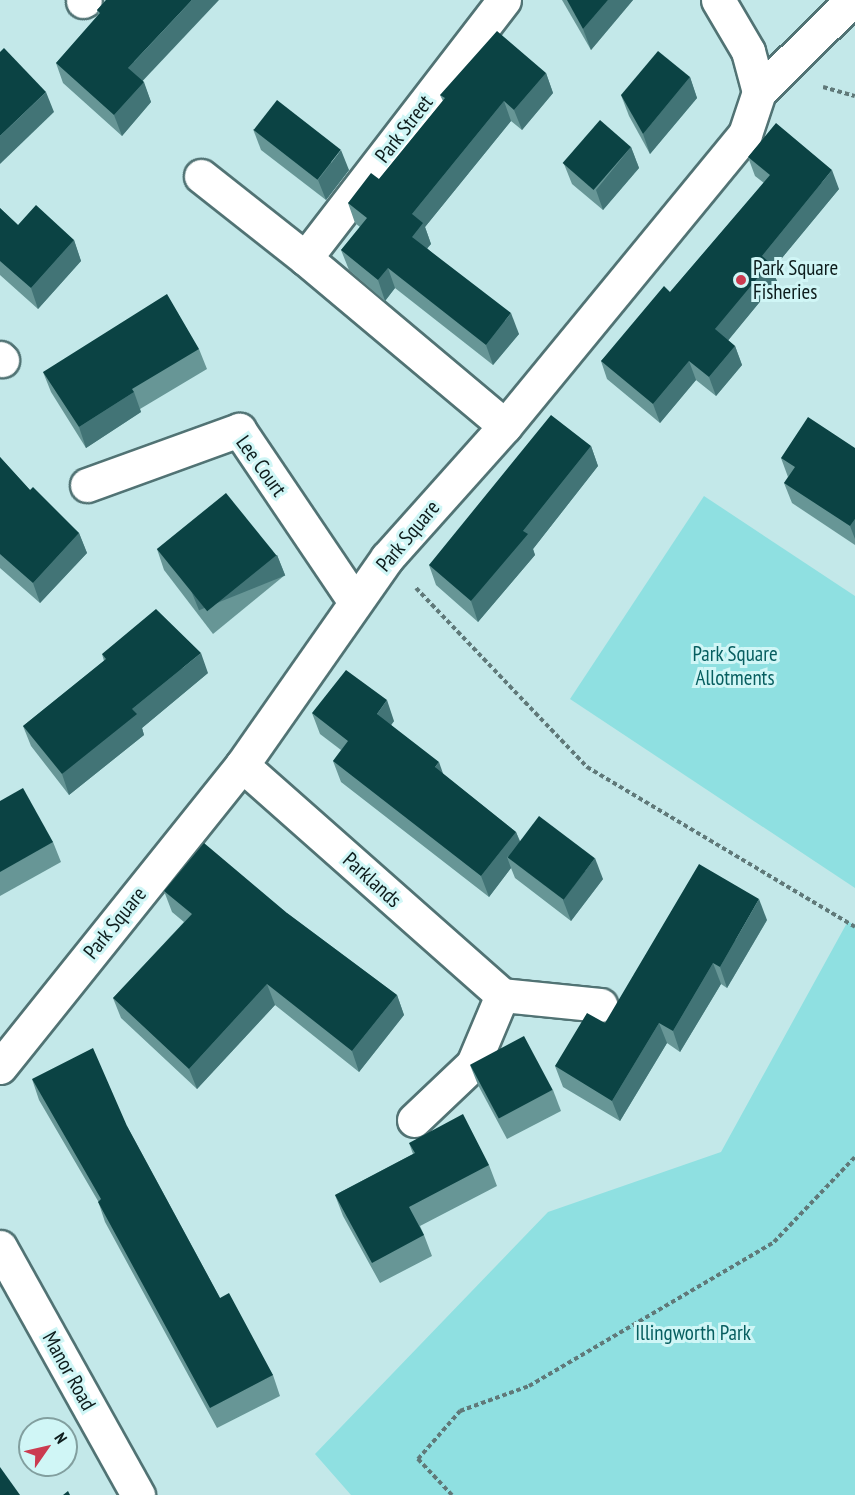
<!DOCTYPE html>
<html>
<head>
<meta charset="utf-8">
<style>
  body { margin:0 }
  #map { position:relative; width:855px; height:1495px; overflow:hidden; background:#c3e8e9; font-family:"PT Sans Narrow",sans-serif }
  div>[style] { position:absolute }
  .green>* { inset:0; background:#8fe0e1 }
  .path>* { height:4px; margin-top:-2px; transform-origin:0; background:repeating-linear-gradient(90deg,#607979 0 4.5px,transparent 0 7.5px) }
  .roads { filter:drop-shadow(2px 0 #517374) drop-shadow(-2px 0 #517374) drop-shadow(0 2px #517374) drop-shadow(0 -2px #517374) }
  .minor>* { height:33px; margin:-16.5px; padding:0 16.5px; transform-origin:16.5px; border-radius:16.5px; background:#fff }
  .wall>* { inset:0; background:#679696 }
  .shaded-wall>* { inset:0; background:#427476; transform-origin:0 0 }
  .building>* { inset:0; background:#0b4344; transform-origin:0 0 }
  .dots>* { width:16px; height:16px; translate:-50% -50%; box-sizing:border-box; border:3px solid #d0f6f6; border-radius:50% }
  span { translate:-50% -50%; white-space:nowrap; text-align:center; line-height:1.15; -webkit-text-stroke:6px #d0f6f6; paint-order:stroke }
  .street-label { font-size:21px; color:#0d1c1c }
  .poi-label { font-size:21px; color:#0d1c1c }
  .left { translate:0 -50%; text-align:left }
  .park-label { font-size:21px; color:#075e60 }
  .north { position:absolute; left:18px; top:1417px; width:60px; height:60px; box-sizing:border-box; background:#d0f6f6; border:2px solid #829f9f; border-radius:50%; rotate:56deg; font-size:16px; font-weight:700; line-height:24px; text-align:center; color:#0d1c1c }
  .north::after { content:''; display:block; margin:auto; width:21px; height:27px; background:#cb3b50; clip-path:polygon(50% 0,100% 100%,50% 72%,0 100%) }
</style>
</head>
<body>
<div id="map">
  <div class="green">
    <div style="clip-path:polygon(704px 496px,855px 596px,855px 888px,570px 699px)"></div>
    <div style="clip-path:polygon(848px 921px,855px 926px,855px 1495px,351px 1495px,315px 1454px,548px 1212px,721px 1152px)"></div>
  </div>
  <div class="path">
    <div style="left:823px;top:87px;width:33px;rotate:16deg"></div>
    <div style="left:416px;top:588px;width:248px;rotate:46.3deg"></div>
    <div style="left:587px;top:767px;width:312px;rotate:30.8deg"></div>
    <div style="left:452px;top:1495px;width:50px;rotate:-133.4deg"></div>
    <div style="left:418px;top:1459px;width:64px;rotate:-48.8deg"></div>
    <div style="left:460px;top:1411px;width:73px;rotate:-19.9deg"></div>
    <div style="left:529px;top:1386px;width:284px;rotate:-30.4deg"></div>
    <div style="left:774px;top:1242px;width:117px;rotate:-46.4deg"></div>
  </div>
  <div class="roads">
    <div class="minor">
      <div style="left:504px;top:0;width:326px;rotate:127.6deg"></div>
      <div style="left:305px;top:258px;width:261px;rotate:40deg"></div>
      <div style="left:83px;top:1px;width:2px;rotate:-27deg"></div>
      <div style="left:759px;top:92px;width:131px;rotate:-44.7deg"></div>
      <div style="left:201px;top:176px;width:132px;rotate:38.3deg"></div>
      <div style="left:0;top:358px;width:3px;rotate:45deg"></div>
      <div style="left:87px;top:485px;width:162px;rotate:-19.9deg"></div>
      <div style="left:239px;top:430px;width:207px;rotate:56deg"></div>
      <div style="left:242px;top:765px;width:347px;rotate:41.5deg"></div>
      <div style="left:502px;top:995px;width:99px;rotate:5.8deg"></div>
      <div style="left:0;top:1067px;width:387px;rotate:-51.3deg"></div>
      <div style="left:242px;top:765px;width:253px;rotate:-55deg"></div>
      <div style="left:387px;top:558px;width:177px;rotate:-48.2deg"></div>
      <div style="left:505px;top:426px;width:378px;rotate:-50.6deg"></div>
      <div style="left:745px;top:134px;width:44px;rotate:-71.6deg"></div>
      <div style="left:759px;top:92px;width:42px;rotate:-105deg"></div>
      <div style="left:748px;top:51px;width:59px;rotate:-120.5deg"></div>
      <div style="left:414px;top:1120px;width:81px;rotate:-43.5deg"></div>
      <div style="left:473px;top:1064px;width:75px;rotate:-67.2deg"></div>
      <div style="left:0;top:1247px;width:284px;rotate:60.9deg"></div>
    </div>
  </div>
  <div class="wall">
    <div style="clip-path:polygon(106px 0,143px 81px,151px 102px,122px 136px,63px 83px,56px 63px,98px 15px,97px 10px)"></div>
    <div style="clip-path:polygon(562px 0,633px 0,591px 50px)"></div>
    <div style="clip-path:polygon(546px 73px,553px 93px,522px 130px,511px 121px,425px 227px,431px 244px,427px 248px,519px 334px,493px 365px,395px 288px,385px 301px,349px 270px,341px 250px,360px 227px,355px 223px,348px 203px,379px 179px,443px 101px,440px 95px)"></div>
    <div style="clip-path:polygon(690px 77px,697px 98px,650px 154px,629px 116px,621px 95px)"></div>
    <div style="clip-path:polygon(253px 129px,349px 170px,326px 200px,261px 150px)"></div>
    <div style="clip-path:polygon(631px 147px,639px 168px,603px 210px,572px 184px,564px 164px)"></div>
    <div style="clip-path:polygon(748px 157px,839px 189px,772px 270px,777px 281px,728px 340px,735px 346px,742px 365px,716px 396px,696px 380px,660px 423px,607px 379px,601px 361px,670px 292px,764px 183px,755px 176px)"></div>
    <div style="clip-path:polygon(0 208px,18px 225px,74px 240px,81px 261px,38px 309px,0 275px)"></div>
    <div style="clip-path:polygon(199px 349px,207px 369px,140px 409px,141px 412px,86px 448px,51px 392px,43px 372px)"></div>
    <div style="clip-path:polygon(591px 446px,598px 466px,533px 549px,535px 555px,478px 622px,436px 585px,429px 565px)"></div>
    <div style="clip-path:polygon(855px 448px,855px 545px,792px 503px,784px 483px,788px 477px,781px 458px)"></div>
    <div style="clip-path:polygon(0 457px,30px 490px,79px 533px,87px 553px,40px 603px,0 568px)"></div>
    <div style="clip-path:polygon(157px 549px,277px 555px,285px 575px,213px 634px,164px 570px)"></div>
    <div style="clip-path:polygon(102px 654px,208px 673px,142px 728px,144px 735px,69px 795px,31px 746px,23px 726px,104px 661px)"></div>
    <div style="clip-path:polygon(312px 713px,394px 721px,391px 725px,443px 774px,516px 832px,520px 841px,603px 879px,571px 921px,515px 878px,511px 868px,489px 897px,341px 782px,333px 761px,341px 750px,320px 734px)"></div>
    <div style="clip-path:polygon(0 801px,53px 842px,61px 862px,0 896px)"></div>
    <div style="clip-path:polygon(164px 891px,287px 913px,397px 995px,404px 1015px,359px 1072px,275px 1005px,197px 1089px,121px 1018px,113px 998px,184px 922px,172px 912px)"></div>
    <div style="clip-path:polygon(767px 920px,727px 988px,721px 984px,680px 1052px,667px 1043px,620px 1121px,563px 1087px,555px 1066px,605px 1023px)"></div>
    <div style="clip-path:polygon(470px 1065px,553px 1090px,561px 1111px,507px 1139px,478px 1085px)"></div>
    <div style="clip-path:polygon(32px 1079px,127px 1126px,220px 1298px,273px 1375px,280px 1396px,217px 1428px,105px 1222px,98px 1201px,39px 1100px)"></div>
    <div style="clip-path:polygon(409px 1143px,489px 1165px,497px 1186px,420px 1226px,424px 1235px,432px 1256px,380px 1283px,343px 1216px,335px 1195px,413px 1154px)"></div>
  </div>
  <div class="shaded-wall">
    <div style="clip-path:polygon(192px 0,219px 0,136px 88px,128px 68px)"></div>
    <div style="clip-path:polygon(608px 0,633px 0,591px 50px,583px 29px)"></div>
    <div style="clip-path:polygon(546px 73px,553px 93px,522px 130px,514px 110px)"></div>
    <div style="clip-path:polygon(690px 77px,697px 98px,650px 154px,643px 134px)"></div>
    <div style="clip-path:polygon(144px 82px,151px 102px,122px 136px,114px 115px)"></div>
    <div style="clip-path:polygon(46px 92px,54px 112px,0 164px,0 136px)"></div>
    <div style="clip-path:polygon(504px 101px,511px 121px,425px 227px,431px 244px,420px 257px,412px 237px,412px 214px)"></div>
    <div style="clip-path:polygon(631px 147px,639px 168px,603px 210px,596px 190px)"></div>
    <div style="clip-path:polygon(341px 150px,349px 170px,326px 200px,318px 180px)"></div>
    <div style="clip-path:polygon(832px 170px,839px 189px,772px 270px,777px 281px,722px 348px,715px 329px,762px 256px)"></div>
    <div style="clip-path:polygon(74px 240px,81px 261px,38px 309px,31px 288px)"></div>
    <div style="clip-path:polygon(388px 268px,395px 288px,385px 301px,378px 280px)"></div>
    <div style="clip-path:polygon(511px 313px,519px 334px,493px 365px,486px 345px)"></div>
    <div style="clip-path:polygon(735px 346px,742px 365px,716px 396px,709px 377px)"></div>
    <div style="clip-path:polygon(689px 361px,696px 380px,660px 423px,653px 404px)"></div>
    <div style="clip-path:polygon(134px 392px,141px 412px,86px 448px,79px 427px)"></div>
    <div style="clip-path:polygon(591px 446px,598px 466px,533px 549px,535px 555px,478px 622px,471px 601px,523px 531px)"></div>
    <div style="clip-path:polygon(855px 519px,855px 539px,850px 526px)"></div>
    <div style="clip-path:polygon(79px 533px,87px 553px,40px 603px,33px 583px)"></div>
    <div style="left:277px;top:555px;width:22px;height:93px;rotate:68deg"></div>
    <div style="clip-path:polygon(201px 653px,208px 673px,142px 728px,144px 735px,69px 795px,62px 774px,132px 709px)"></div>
    <div style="clip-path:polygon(387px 700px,394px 721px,384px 735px,377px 714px)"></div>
    <div style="clip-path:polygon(439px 762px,446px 782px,435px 767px)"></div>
    <div style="clip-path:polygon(516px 832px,524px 852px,507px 857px,511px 868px,489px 897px,481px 876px)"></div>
    <div style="clip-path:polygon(595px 858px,603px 879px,571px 921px,563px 900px)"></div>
    <div style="clip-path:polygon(759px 899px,767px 920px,727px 988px,720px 967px)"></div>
    <div style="clip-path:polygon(713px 963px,721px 984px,680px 1052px,673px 1031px)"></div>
    <div style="clip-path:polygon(267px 984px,275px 1005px,197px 1089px,189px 1069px)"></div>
    <div style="clip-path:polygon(397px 995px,404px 1015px,359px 1072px,352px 1051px)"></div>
    <div style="clip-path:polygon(659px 1023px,667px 1043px,620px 1121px,612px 1101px)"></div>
  </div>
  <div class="building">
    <div style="clip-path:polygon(106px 0,192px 0,128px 68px,144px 82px,114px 115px,56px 63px,100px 13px,97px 10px)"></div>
    <div style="clip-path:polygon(567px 0,608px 0,583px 29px)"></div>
    <div style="clip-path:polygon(497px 31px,546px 73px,514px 110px,504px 101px,412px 214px,423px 223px,412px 237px,511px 313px,486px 345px,388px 268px,378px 280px,341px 250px,367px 218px,348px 203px,371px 173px,379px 179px,445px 98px,440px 95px)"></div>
    <div style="clip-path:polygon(4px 48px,46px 92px,0 136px,0 52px)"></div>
    <div style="clip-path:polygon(658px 51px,690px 77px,643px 134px,621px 95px)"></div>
    <div style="left:277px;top:100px;width:81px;height:38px;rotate:38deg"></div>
    <div style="left:600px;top:120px;width:41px;height:57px;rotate:41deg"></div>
    <div style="clip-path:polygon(776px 123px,832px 170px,762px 256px,770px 263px,715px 329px,735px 346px,709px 377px,689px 361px,653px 404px,601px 361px,664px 286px,670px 292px,770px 175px,748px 157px)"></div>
    <div style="clip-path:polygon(36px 205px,74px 240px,31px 288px,0 261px,0 208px,18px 225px)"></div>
    <div style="clip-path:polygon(167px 294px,199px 349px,132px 389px,134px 392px,79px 427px,43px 372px)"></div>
    <div style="clip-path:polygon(551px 415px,591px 446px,523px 531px,528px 534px,471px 601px,429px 565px)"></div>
    <div style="clip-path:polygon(808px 417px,855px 448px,855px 519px,850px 526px,784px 483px,795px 467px,781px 458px)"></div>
    <div style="clip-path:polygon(0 457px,30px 490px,33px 487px,79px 533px,33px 583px,0 554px)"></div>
    <div style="left:226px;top:493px;width:80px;height:89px;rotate:51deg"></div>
    <div style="clip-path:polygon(156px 609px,201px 653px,132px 709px,137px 714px,62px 774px,23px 726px,106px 659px,102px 654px)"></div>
    <div style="clip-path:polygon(346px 670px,387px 700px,377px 714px,439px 762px,435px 767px,516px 832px,481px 876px,333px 761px,348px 741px,312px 713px)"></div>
    <div style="clip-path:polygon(23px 788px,53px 842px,0 872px,0 801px)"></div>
    <div style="left:539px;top:816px;width:70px;height:52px;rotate:37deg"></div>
    <div style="clip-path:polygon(204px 843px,287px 913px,397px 995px,352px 1051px,267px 984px,189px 1069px,113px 998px,192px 914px,164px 891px)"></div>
    <div style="clip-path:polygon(699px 864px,759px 899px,720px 967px,713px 963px,673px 1031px,659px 1023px,612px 1101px,555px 1066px,587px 1013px,605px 1023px)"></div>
    <div style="left:524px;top:1036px;width:61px;height:61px;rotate:62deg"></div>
    <div style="clip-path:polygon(93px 1048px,127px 1126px,220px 1298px,229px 1293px,273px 1375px,210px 1408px,98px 1202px,101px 1199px,32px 1079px)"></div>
    <div style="clip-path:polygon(463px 1114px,489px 1165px,409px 1207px,424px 1235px,372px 1263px,335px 1195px,415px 1153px,409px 1143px)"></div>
    <div style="clip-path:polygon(0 1467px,20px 1495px,0 1495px)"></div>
    <div style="clip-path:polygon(68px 1491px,70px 1495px,63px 1495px)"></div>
  </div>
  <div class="dots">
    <div style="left:741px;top:280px;background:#cb3b50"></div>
  </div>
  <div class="street-label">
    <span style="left:404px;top:129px;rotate:-52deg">Park Street</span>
    <span style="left:261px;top:466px;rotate:54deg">Lee Court</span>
    <span style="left:408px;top:536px;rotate:-50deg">Park Square</span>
    <span style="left:372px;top:880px;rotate:42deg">Parklands</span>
    <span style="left:115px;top:923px;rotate:-51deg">Park Square</span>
    <span style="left:69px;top:1371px;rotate:61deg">Manor Road</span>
  </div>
  <div class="poi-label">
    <span class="left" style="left:753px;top:280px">Park Square<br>Fisheries</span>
  </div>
  <div class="park-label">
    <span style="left:735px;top:666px">Park Square<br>Allotments</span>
    <span style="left:693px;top:1333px">Illingworth Park</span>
  </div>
  <div class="north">N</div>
</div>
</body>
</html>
